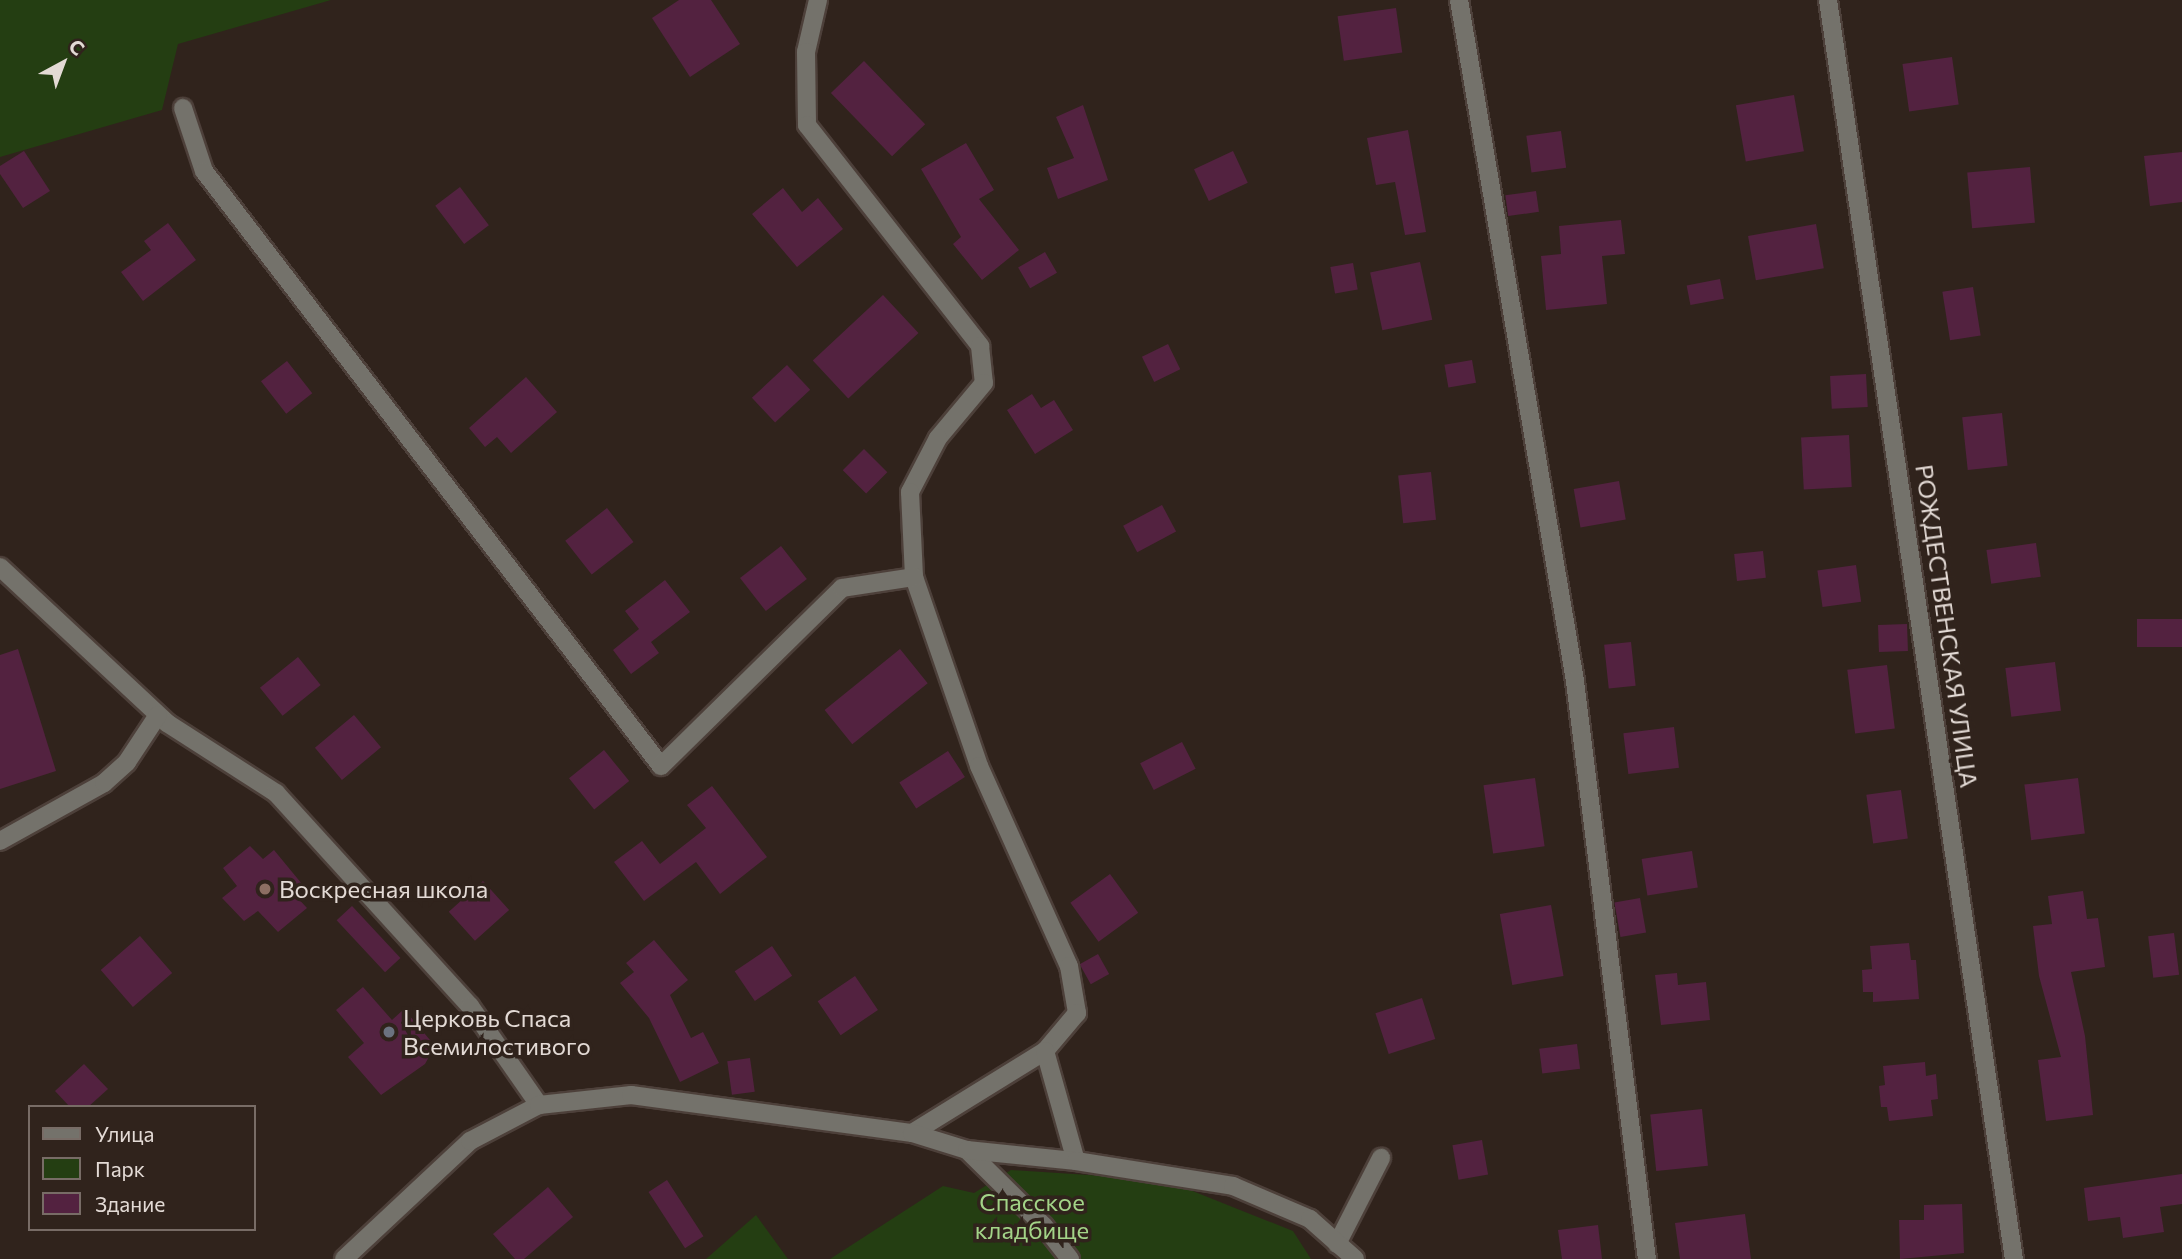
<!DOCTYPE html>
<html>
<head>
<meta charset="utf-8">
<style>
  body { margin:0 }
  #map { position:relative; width:2182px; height:1259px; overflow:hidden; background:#30231c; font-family:Commissioner,sans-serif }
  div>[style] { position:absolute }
  .green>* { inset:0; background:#243e12 }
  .building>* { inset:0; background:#532240; transform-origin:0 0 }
  .roads { filter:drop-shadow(2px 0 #4d403a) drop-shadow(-2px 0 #4d403a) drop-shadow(0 2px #4d403a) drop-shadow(0 -2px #4d403a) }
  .minor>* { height:18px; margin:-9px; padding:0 9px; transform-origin:9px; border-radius:9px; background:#74726b }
  .dots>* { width:19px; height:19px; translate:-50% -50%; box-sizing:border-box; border:4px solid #30231c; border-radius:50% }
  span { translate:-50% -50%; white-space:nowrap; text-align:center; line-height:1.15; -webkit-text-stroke:7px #30231c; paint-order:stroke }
  .street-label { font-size:24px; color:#e3dad5 }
  .poi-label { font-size:24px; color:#e3dad5 }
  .left { translate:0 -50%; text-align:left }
  .park-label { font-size:24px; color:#a3d488 }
  .legend { position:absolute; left:28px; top:1105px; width:228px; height:126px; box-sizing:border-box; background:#30231c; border:2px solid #786c66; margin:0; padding:9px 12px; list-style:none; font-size:21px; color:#e3dad5 }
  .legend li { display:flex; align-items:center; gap:14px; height:35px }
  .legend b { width:35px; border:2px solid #786c66 }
  .north { position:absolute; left:28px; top:28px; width:70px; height:70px; -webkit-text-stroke:5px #30231c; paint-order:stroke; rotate:41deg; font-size:19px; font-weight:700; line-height:28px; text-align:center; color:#e3dad5 }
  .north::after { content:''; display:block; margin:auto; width:24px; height:32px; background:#e3dad5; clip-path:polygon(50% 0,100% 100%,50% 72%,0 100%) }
</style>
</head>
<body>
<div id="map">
  <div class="green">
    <div style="clip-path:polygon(0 0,331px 0,178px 44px,162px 110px,0 157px)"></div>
    <div style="clip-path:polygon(1011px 1170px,1165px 1180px,1293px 1231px,1311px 1259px,830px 1259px,943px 1186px,974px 1193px)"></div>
    <div style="clip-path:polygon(756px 1215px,788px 1259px,706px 1259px)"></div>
  </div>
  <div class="building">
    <div style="clip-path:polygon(679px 0,711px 0,740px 44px,690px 77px,652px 18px)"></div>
    <div style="left:1396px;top:8px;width:45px;height:59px;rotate:82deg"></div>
    <div style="left:1952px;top:57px;width:48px;height:50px;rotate:82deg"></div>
    <div style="left:864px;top:61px;width:88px;height:46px;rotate:46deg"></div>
    <div style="left:1794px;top:95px;width:57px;height:59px;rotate:80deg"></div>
    <div style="clip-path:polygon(1083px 105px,1108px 180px,1058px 199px,1047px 168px,1074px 158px,1056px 117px)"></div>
    <div style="clip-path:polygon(1408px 130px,1426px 232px,1405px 235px,1395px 182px,1376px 185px,1367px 138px)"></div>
    <div style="left:1561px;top:131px;width:37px;height:35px;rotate:82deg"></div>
    <div style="clip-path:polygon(966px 143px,994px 190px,979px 199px,1019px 250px,982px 280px,953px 244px,961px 237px,921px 169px)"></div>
    <div style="clip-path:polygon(24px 151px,50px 191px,23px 208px,0 174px,0 166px)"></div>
    <div style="left:1233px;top:151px;width:35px;height:43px;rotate:65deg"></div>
    <div style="clip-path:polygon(2182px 152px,2182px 202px,2150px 206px,2144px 156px)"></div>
    <div style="left:2030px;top:167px;width:56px;height:63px;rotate:85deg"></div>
    <div style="left:460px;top:187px;width:48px;height:31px;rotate:53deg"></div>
    <div style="clip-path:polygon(783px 188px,802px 212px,818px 198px,843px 229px,797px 267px,752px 214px)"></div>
    <div style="left:1536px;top:191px;width:21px;height:31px;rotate:82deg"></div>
    <div style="clip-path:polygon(1621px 220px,1625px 254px,1602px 256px,1607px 304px,1546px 310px,1541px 256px,1561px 254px,1559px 226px)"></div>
    <div style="clip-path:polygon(168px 223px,196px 260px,143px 301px,121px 272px,151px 250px,144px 241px)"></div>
    <div style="left:1816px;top:224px;width:45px;height:69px;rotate:80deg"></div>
    <div style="left:1045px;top:252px;width:24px;height:31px;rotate:60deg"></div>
    <div style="left:1420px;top:262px;width:59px;height:51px;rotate:78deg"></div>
    <div style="left:1353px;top:263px;width:27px;height:23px;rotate:80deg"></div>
    <div style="left:1720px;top:279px;width:20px;height:34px;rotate:79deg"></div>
    <div style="left:1973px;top:287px;width:49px;height:31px;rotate:81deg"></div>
    <div style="left:883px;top:295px;width:52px;height:96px;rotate:47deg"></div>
    <div style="left:1168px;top:344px;width:28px;height:29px;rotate:64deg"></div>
    <div style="left:1472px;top:360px;width:23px;height:28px;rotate:80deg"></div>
    <div style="left:287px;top:361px;width:41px;height:33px;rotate:52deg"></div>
    <div style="left:787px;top:365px;width:34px;height:48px;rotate:47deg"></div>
    <div style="left:1866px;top:374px;width:33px;height:36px;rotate:87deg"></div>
    <div style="clip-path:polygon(526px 377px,557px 412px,511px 453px,497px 437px,485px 447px,469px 428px)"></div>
    <div style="clip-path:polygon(1032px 394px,1041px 408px,1054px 400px,1073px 430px,1035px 454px,1007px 410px)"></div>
    <div style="left:2002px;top:413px;width:53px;height:40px;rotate:84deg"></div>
    <div style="left:1849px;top:435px;width:52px;height:48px;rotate:87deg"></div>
    <div style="left:864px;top:449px;width:33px;height:30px;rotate:45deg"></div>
    <div style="left:1431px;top:472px;width:48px;height:33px;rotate:84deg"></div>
    <div style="left:1619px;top:481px;width:39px;height:46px;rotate:80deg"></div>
    <div style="left:1162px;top:505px;width:30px;height:44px;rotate:62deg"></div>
    <div style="left:607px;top:508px;width:43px;height:53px;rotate:52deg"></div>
    <div style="left:2036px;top:543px;width:34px;height:50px;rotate:82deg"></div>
    <div style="left:781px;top:546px;width:42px;height:52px;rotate:52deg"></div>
    <div style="left:1763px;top:551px;width:27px;height:29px;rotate:84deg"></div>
    <div style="left:1856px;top:565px;width:37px;height:39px;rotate:82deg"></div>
    <div style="clip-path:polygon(665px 580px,690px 612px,651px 642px,659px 653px,631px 674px,613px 650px,639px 629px,625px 611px)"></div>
    <div style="left:2182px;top:619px;width:28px;height:45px;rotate:90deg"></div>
    <div style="left:1907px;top:624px;width:27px;height:29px;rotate:88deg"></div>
    <div style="left:1631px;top:642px;width:44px;height:27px;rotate:84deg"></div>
    <div style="clip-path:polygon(18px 649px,56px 771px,0 789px,0 655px)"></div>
    <div style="left:900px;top:649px;width:44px;height:97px;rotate:51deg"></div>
    <div style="left:298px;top:657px;width:36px;height:49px;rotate:51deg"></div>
    <div style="left:2055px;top:662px;width:49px;height:50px;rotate:83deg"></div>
    <div style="left:1887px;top:665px;width:64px;height:40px;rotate:83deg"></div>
    <div style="left:354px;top:715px;width:42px;height:51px;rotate:50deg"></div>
    <div style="left:1674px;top:727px;width:41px;height:51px;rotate:83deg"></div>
    <div style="left:1182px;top:742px;width:30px;height:47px;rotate:63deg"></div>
    <div style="left:604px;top:750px;width:40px;height:45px;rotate:51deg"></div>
    <div style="left:948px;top:751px;width:31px;height:58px;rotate:57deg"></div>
    <div style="left:1535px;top:778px;width:69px;height:52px;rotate:82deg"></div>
    <div style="left:2078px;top:778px;width:56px;height:54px;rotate:83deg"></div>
    <div style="clip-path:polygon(712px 786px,767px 857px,720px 894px,696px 862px,644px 901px,614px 862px,642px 841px,660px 864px,706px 828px,687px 805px)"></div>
    <div style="left:1901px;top:790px;width:49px;height:35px;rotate:82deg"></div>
    <div style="clip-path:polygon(250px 846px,263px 859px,274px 850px,302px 884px,293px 893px,307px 908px,278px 932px,258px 911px,244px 921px,222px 898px,237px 886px,223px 868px)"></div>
    <div style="left:1692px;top:851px;width:37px;height:51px;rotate:81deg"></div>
    <div style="left:1110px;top:874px;width:48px;height:49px;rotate:54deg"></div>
    <div style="left:483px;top:881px;width:39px;height:46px;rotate:48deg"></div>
    <div style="clip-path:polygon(2083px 891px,2087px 919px,2098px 918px,2105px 967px,2071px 972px,2085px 1036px,2093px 1115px,2046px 1121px,2038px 1060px,2061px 1057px,2039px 976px,2033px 926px,2052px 924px,2048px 896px)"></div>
    <div style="left:1640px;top:898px;width:35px;height:26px;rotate:80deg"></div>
    <div style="left:1551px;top:905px;width:72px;height:52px;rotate:80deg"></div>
    <div style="left:352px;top:906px;width:71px;height:21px;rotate:47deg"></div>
    <div style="left:2174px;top:933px;width:42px;height:26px;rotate:83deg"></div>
    <div style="left:140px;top:936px;width:49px;height:52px;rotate:49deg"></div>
    <div style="clip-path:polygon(654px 940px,688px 980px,670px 995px,691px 1038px,703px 1032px,719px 1063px,680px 1082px,649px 1018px,620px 983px,634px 972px,626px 963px)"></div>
    <div style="clip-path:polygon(1909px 943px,1911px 960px,1916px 960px,1919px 999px,1873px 1002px,1873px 992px,1863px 992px,1862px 970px,1872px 969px,1870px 946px)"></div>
    <div style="left:772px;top:946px;width:36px;height:45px;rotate:56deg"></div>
    <div style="left:1098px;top:954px;width:23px;height:21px;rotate:61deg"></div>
    <div style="clip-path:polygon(1677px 973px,1678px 985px,1706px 982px,1710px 1020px,1661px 1025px,1655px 975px)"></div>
    <div style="left:855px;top:976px;width:41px;height:45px;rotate:56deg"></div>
    <div style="clip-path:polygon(363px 987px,392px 1020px,404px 1009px,435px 1046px,425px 1064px,381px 1095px,348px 1057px,364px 1043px,336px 1010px)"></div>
    <div style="left:1422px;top:998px;width:43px;height:49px;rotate:72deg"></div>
    <div style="left:1577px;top:1044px;width:25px;height:38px;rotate:83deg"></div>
    <div style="left:750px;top:1058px;width:34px;height:23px;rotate:82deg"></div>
    <div style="clip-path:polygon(1925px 1062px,1926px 1076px,1936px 1074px,1938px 1099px,1931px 1100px,1933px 1116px,1889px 1121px,1887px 1107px,1881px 1107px,1879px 1086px,1885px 1085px,1883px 1066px)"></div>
    <div style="clip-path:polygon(84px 1064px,108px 1089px,88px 1107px,70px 1107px,55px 1091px)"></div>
    <div style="left:1702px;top:1109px;width:57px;height:52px;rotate:84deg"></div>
    <div style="left:1482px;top:1140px;width:35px;height:30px;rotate:80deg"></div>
    <div style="clip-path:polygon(2182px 1174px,2182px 1204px,2160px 1207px,2164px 1232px,2123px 1238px,2120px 1217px,2088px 1221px,2084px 1188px)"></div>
    <div style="left:667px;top:1180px;width:67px;height:22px;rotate:57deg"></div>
    <div style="clip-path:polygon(548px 1187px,573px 1217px,524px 1259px,515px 1259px,493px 1234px)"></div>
    <div style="clip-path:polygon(1962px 1204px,1964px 1253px,1900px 1259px,1899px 1220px,1924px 1220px,1924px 1205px)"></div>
    <div style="clip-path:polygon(1745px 1214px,1751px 1259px,1680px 1259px,1675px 1223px)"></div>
    <div style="clip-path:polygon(1598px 1225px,1602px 1259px,1562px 1259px,1558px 1230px)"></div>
  </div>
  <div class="roads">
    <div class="minor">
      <div style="left:818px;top:0;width:53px;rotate:103deg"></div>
      <div style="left:806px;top:52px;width:73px;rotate:89.2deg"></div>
      <div style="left:807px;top:125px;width:281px;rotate:51.9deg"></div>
      <div style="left:980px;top:346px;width:37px;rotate:84deg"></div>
      <div style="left:984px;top:383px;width:72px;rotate:129.9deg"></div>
      <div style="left:938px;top:438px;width:61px;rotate:117.4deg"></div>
      <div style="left:910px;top:492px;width:85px;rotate:87.3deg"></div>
      <div style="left:914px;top:577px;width:200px;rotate:71deg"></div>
      <div style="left:979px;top:766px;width:219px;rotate:65.8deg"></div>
      <div style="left:1069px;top:966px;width:48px;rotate:80.3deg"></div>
      <div style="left:1077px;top:1013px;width:50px;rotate:130.1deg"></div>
      <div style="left:1045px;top:1051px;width:156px;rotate:148.3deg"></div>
      <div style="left:1459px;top:0;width:691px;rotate:80.33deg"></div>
      <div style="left:1575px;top:681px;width:582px;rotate:82.9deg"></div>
      <div style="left:1828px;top:0;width:1273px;rotate:81.6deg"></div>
      <div style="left:183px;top:108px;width:66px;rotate:71.6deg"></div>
      <div style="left:204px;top:171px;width:750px;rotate:52.47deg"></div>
      <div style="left:661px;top:766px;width:254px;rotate:-44.5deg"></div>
      <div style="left:842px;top:588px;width:73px;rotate:-8.7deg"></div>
      <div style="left:0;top:567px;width:229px;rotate:43deg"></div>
      <div style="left:167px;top:723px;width:130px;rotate:32.7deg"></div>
      <div style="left:276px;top:793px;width:288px;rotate:47.7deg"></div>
      <div style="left:470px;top:1006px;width:121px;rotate:55.1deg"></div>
      <div style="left:0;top:841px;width:119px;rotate:-29.1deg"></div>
      <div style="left:104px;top:783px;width:31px;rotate:-42deg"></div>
      <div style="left:127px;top:762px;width:56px;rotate:-56.6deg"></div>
      <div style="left:1045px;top:1051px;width:114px;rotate:74.3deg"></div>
      <div style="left:967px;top:1150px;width:108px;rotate:44.6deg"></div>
      <div style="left:1044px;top:1226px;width:42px;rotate:51.8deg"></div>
      <div style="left:1337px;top:1244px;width:97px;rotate:-62.9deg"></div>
      <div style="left:344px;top:1259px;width:173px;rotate:-43.1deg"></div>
      <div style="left:470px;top:1141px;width:78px;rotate:-27.6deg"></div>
      <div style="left:539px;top:1105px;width:93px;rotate:-6.2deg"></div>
      <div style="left:631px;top:1095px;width:284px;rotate:7.7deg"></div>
      <div style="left:912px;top:1133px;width:58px;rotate:17.2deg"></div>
      <div style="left:967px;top:1150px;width:110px;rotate:5.8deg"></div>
      <div style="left:1076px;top:1161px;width:159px;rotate:9deg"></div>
      <div style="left:1233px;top:1186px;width:84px;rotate:23.2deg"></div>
      <div style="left:1310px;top:1219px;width:60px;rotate:41.6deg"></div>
    </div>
  </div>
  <div class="dots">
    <div style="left:265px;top:889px;background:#8d6e63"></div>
    <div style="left:389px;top:1032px;background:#6b7280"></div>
  </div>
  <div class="street-label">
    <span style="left:1947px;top:626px;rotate:82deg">РОЖДЕСТВЕНСКАЯ УЛИЦА</span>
  </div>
  <div class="poi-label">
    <span class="left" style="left:279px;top:889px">Воскресная школа</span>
    <span class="left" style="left:403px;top:1032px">Церковь Спаса<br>Всемилостивого</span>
  </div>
  <div class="park-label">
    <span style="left:1032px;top:1216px">Спасское<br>кладбище</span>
  </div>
  <ul class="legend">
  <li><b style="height:9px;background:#74726b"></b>Улица</li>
  <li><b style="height:19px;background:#243e12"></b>Парк</li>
  <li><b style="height:19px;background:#532240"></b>Здание</li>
  </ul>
  <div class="north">С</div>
</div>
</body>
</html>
